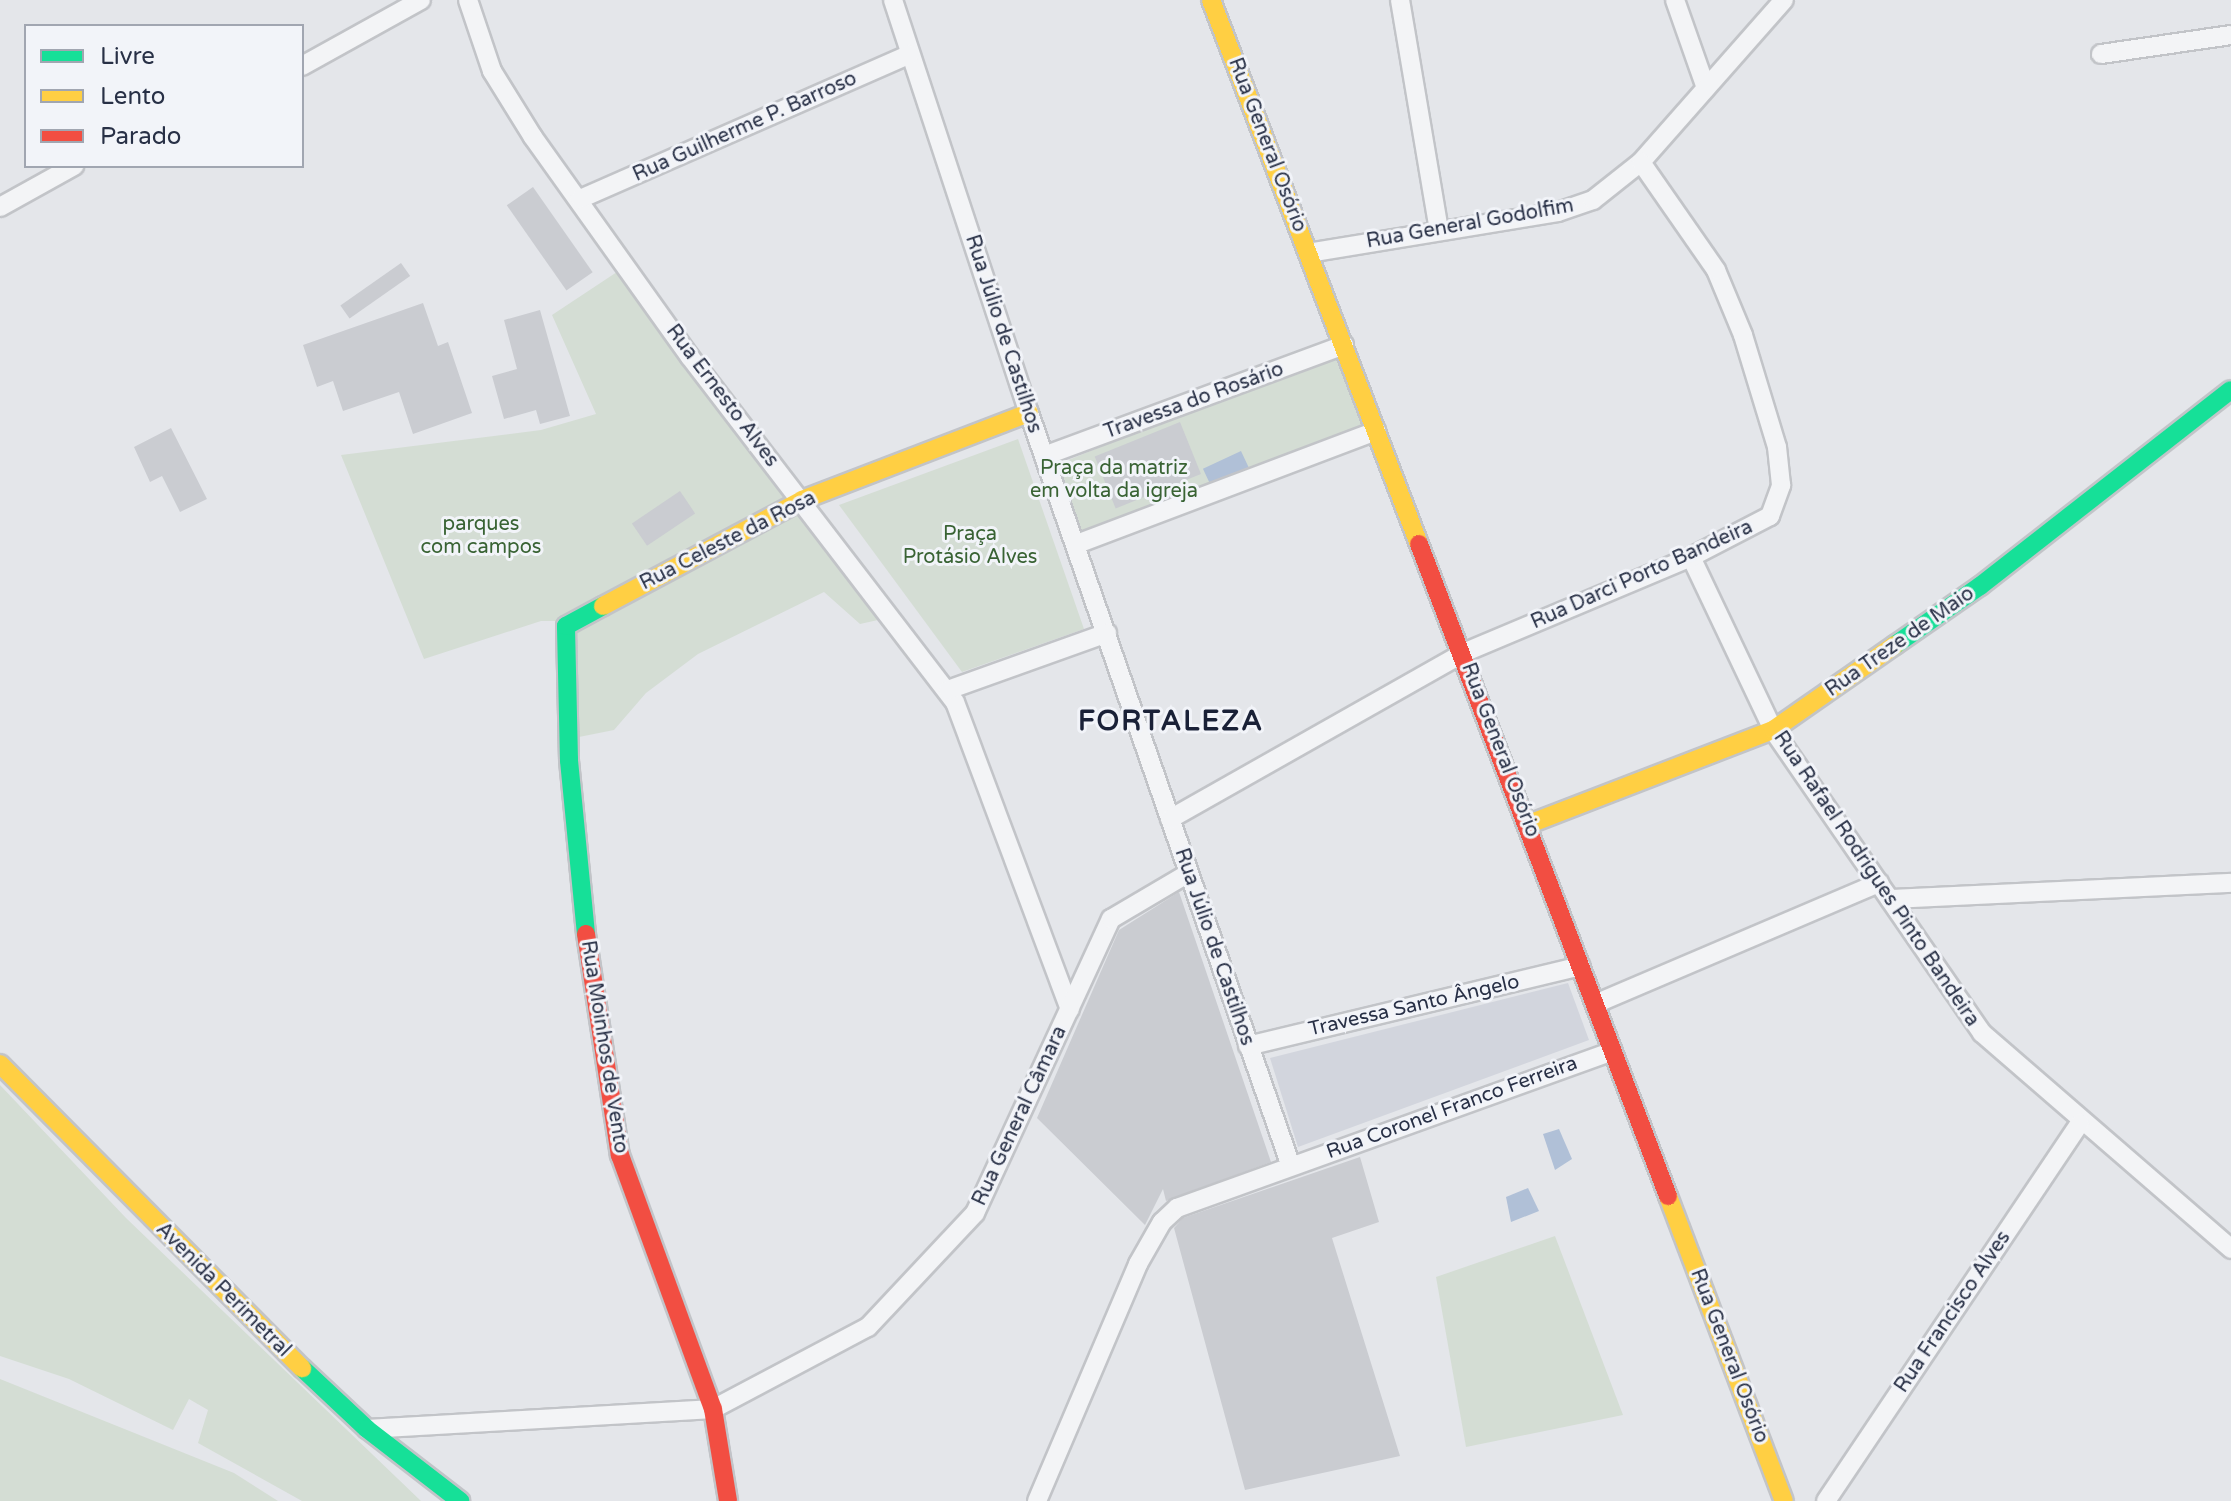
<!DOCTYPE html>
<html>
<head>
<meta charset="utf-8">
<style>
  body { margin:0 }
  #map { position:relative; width:2231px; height:1501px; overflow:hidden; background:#e4e6ea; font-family:"Varela Round",sans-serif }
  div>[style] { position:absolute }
  .built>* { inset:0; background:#d2d5dd }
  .green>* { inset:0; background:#d4ddd4; transform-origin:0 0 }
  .water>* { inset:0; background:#b0c0d7; transform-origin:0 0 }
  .building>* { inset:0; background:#caccd1; transform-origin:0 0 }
  .roads { filter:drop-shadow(2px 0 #c2c4c8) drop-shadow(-2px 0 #c2c4c8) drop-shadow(0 2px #c2c4c8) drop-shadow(0 -2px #c2c4c8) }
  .street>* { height:18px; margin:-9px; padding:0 9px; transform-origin:9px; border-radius:9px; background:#f3f4f6 }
  .fast>* { height:18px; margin:-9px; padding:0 9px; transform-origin:9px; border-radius:9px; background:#16e098 }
  .slow>* { height:18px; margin:-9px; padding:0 9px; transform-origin:9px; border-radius:9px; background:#ffcf43 }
  .jam>* { height:18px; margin:-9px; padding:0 9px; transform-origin:9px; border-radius:9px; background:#f24e42 }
  span { translate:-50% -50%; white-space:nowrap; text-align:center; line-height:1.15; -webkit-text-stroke:6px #f2f4f9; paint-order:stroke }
  .street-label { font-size:20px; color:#283046 }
  .park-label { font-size:20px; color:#396334 }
  .district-label { font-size:28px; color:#1a2137; font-weight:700; letter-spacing:2px }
  .legend { position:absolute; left:24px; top:24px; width:280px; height:144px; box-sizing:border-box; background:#f2f4f9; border:2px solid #a1a6b1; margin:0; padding:10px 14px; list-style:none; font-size:24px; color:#283046 }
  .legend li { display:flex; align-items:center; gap:16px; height:40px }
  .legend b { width:40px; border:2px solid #a1a6b1 }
</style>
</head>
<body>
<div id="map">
  <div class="built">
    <div style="clip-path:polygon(1568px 983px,1589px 1040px,1298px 1147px,1270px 1058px)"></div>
  </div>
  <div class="green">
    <div style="clip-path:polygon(623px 268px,796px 499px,564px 621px,541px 621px,424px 659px,341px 455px,541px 430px,596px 414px,552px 315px)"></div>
    <div style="left:1343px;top:349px;width:87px;height:317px;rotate:68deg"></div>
    <div style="clip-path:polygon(1018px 439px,1084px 629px,962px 672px,839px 505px)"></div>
    <div style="clip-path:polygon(801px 502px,887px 618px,860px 624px,824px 592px,698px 654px,646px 693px,614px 730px,569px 739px,567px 627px)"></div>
    <div style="clip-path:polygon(0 1085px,126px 1218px,421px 1501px,302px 1501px,198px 1443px,208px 1410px,189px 1399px,173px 1430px,69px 1379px,0 1356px)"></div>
    <div style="clip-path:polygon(1555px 1236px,1623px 1415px,1466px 1447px,1436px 1277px)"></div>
    <div style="clip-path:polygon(0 1379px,234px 1473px,278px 1501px,0 1501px)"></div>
  </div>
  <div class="water">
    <div style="left:1241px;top:451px;width:26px;height:42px;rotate:65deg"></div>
    <div style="clip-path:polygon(1559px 1129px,1572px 1159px,1555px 1170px,1543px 1134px)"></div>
    <div style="clip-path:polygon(1528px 1188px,1539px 1211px,1511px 1222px,1506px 1197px)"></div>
  </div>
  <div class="building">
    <div style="left:533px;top:187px;width:104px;height:32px;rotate:55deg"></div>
    <div style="left:401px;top:263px;width:16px;height:74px;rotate:55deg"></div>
    <div style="clip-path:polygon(423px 303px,438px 346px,448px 342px,472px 413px,413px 434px,399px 392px,343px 411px,333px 381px,317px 387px,303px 345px)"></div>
    <div style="clip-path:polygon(540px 310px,570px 416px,540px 424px,536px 410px,504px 419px,492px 376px,517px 369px,504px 320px)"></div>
    <div style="left:1180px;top:422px;width:56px;height:92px;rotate:68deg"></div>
    <div style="clip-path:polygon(171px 428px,207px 499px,180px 512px,162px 476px,150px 482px,134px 447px)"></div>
    <div style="left:680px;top:491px;width:27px;height:58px;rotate:56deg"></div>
    <div style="clip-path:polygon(1179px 892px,1271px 1162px,1166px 1201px,1163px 1189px,1145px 1225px,1037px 1118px,1119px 930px)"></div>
    <div style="clip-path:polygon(1360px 1157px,1379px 1222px,1332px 1238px,1400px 1456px,1245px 1490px,1174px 1228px,1183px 1218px)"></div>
  </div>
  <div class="roads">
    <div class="street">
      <div style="left:468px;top:0;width:75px;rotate:71.3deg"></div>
      <div style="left:492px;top:71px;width:78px;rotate:58.2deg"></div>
      <div style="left:533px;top:137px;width:270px;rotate:54.5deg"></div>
      <div style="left:690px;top:357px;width:435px;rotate:52.5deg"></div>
      <div style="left:955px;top:702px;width:328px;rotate:69.5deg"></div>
      <div style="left:893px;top:0;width:435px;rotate:71.8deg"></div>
      <div style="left:1029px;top:413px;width:797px;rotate:70.82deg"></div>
      <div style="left:1400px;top:0;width:234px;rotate:80.4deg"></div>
      <div style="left:1675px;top:0;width:93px;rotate:70.6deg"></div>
      <div style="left:2101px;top:54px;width:131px;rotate:-8.3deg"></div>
      <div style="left:302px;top:66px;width:136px;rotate:-29deg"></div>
      <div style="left:580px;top:199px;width:360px;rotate:-23.7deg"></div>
      <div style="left:0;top:207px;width:85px;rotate:-29deg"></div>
      <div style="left:1308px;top:253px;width:253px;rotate:-9.3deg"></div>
      <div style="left:1558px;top:212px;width:37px;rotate:-19deg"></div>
      <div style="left:1593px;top:200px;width:61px;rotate:-38.4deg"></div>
      <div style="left:1641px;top:162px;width:216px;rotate:-48.6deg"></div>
      <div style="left:1044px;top:456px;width:320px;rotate:-20.3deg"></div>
      <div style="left:1077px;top:544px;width:320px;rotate:-20.7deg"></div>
      <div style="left:1691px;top:557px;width:191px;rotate:64.6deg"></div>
      <div style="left:1773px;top:730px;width:368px;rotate:55.4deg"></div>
      <div style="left:1982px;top:1033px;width:330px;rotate:40.9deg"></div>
      <div style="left:948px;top:690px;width:169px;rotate:-19.7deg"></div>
      <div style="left:1170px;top:819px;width:337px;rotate:-29.5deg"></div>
      <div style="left:1463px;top:653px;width:247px;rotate:-22.8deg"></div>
      <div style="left:1691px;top:557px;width:89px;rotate:-27.4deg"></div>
      <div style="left:1770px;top:516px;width:33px;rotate:-70deg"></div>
      <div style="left:1781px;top:485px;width:38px;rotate:-96deg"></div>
      <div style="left:1777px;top:447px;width:117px;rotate:-106.9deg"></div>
      <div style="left:1743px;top:335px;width:70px;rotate:-112.6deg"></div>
      <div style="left:1716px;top:270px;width:131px;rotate:-124.8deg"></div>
      <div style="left:1890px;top:899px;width:341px;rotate:-2.7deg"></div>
      <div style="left:1595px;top:1004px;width:309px;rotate:-23.1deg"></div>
      <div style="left:1248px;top:1046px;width:342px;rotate:-13.5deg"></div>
      <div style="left:367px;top:1429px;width:347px;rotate:-3.3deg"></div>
      <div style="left:713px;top:1409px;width:175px;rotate:-27.9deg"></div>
      <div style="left:868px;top:1327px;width:156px;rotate:-46.8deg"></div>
      <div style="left:975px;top:1213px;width:324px;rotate:-65.2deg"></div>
      <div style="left:1111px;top:919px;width:88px;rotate:-30.6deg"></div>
      <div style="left:1037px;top:1501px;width:258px;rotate:-66.9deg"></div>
      <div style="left:1138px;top:1264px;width:48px;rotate:-60.3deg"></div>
      <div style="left:1162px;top:1222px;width:21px;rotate:-43deg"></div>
      <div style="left:1177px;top:1208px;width:463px;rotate:-19.8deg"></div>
      <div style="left:1826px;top:1501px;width:455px;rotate:-56.1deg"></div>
    </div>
    <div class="fast">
      <div style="left:1895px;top:645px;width:103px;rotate:-34.8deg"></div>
      <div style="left:1980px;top:586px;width:318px;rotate:-38deg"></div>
      <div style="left:586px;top:934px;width:175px;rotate:-95.6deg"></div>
      <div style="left:569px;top:760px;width:134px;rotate:-91.3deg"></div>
      <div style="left:566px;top:626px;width:42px;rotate:-28.4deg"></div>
      <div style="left:302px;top:1368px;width:89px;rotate:43.2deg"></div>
      <div style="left:367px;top:1429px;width:118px;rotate:37.7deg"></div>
    </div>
    <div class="slow">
      <div style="left:1211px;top:0;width:582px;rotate:69.08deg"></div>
      <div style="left:603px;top:606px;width:225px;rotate:-28deg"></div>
      <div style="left:802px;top:500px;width:243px;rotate:-21deg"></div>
      <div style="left:1529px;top:824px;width:261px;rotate:-21.1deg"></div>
      <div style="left:1773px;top:730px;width:149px;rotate:-34.9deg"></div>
      <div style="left:0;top:1064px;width:429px;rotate:45.2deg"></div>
      <div style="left:1668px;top:1196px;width:326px;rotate:69.2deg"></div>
    </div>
    <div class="jam">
      <div style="left:1419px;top:544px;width:698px;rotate:69.1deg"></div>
      <div style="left:586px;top:934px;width:224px;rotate:81.3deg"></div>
      <div style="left:620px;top:1155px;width:270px;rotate:69.9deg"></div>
      <div style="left:713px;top:1409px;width:93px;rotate:80.7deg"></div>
    </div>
  </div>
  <div class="street-label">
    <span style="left:745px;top:127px;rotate:-24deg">Rua Guilherme P. Barroso</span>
    <span style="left:1267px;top:145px;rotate:69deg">Rua General Osório</span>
    <span style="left:1470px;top:224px;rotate:-10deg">Rua General Godolfim</span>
    <span style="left:1003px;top:334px;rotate:72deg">Rua Júlio de Castilhos</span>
    <span style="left:722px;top:396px;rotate:53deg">Rua Ernesto Alves</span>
    <span style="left:1194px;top:401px;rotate:-20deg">Travessa do Rosário</span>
    <span style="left:728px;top:541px;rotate:-27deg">Rua Celeste da Rosa</span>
    <span style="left:1642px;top:575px;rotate:-24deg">Rua Darci Porto Bandeira</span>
    <span style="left:1900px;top:642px;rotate:-35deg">Rua Treze de Maio</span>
    <span style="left:1500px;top:750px;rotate:69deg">Rua General Osório</span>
    <span style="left:1876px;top:879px;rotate:56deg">Rua Rafael Rodrigues Pinto Bandeira</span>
    <span style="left:1214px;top:947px;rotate:71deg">Rua Júlio de Castilhos</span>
    <span style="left:1414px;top:1006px;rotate:-13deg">Travessa Santo Ângelo</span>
    <span style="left:604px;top:1047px;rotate:81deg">Rua Moinhos de Vento</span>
    <span style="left:1452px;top:1108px;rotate:-20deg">Rua Coronel Franco Ferreira</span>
    <span style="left:1020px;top:1116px;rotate:-65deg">Rua General Câmara</span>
    <span style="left:223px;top:1290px;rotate:45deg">Avenida Perimetral</span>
    <span style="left:1953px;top:1312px;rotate:-56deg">Rua Francisco Alves</span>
    <span style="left:1729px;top:1356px;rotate:69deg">Rua General Osório</span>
  </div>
  <div class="park-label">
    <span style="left:1114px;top:480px">Praça da matriz<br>em volta da igreja</span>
    <span style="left:481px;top:536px">parques<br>com campos</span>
    <span style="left:970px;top:546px">Praça<br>Protásio Alves</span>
  </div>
  <div class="district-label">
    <span style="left:1171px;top:721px">FORTALEZA</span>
  </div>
  <ul class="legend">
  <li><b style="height:10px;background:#16e098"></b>Livre</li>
  <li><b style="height:10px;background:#ffcf43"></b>Lento</li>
  <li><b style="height:10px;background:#f24e42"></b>Parado</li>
  </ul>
</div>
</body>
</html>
